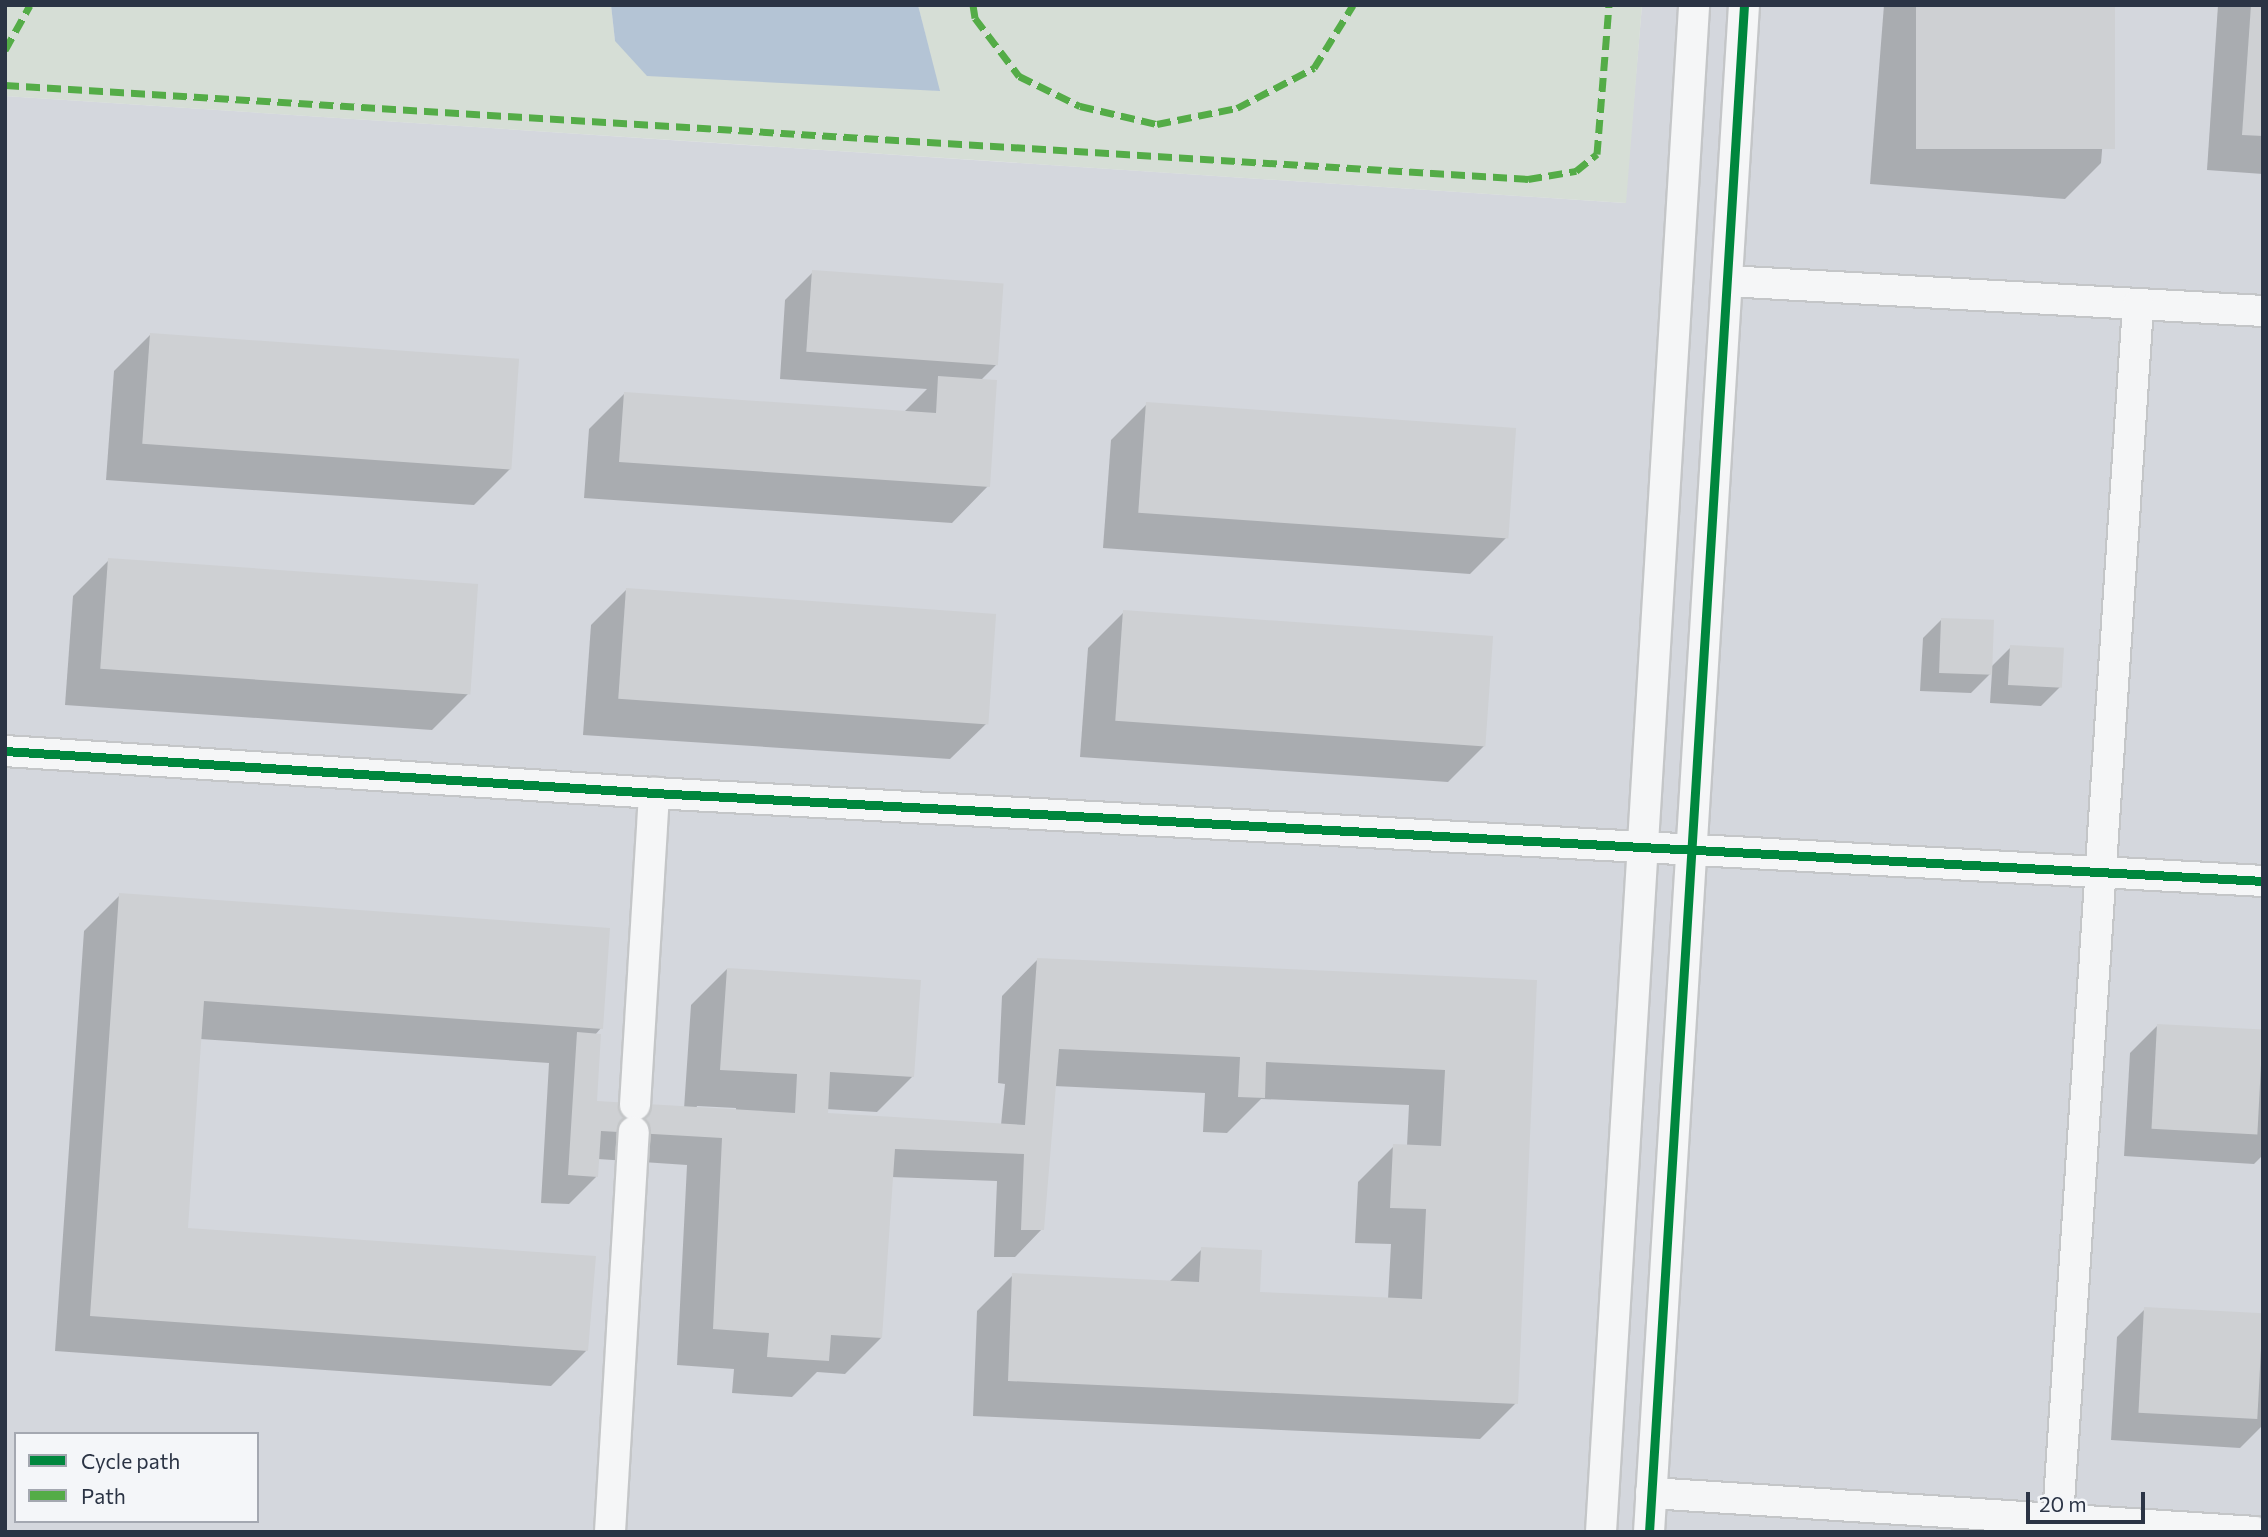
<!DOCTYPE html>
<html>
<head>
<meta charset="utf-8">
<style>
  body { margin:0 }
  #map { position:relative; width:2268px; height:1537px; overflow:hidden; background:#e6e8ea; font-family:Commissioner,sans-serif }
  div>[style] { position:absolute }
  .built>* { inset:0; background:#d4d7dd }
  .green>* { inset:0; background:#d6ded6 }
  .water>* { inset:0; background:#b4c4d5 }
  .shadow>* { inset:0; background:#0003 }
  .building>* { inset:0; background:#ced0d3; transform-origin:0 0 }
  .roads { filter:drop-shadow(2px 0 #c4c6c8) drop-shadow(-2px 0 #c4c6c8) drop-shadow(0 2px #c4c6c8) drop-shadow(0 -2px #c4c6c8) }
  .street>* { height:30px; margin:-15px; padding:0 15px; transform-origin:15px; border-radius:15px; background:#f5f6f7 }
  .quiet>* { height:7px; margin-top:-3.5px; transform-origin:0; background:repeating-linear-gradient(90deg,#54ac47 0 14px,transparent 0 21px) }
  .cycleway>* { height:9px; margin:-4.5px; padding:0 4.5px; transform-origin:4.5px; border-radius:4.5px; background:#00873e }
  span { translate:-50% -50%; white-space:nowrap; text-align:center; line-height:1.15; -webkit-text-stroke:5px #f4f6f9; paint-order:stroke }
  .frame { position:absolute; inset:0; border:7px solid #2b3445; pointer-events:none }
  .legend { position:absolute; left:14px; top:1432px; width:245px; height:91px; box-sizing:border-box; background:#f4f6f9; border:2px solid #a4a8b1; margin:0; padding:9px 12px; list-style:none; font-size:21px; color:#2b3445 }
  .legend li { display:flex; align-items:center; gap:14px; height:35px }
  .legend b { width:35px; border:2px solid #a4a8b1 }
  .scale { position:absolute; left:2026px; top:1492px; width:119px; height:32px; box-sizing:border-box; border:4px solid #2b3445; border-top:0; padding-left:9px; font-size:21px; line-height:24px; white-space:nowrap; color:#2b3445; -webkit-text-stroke:5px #f4f6f9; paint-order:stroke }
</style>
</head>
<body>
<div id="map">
  <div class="built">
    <div style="clip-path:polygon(evenodd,1642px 5px,2263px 5px,2263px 1532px,5px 1532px,5px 96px,1625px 203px,1642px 5px,16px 1434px,257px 1434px,257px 1521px,16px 1521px,16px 1434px)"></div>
  </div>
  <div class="green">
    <div style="clip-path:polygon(5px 5px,611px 5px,615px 41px,939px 91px,918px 5px,1642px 5px,1626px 203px,5px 96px)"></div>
  </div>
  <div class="water">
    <div style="clip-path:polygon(611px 5px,918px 5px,940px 91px,647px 76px,615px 41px)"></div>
  </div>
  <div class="shadow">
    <div style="clip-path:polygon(1884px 5px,2114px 5px,2101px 163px,2065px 199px,1870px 184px)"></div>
    <div style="clip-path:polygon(2218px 5px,2263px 5px,2263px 174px,2207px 170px)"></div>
    <div style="clip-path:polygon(813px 272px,997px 364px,981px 380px,988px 486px,952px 523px,584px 498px,589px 429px,625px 393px,904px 412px,927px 389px,780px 379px,785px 300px)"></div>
    <div style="clip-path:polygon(150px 335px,510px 469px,474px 505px,106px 480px,114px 371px)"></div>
    <div style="clip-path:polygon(1147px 404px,1506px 538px,1470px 574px,1103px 548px,1111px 440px)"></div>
    <div style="clip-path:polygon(109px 560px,468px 694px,432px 730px,65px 705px,73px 596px)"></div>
    <div style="clip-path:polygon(627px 589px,987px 723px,950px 759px,583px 735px,591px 625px)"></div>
    <div style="clip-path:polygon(1124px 612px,1484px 746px,1448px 782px,1080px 757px,1088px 648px)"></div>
    <div style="clip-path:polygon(1941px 620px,1990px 668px,2011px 647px,2060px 687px,2041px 706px,1990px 703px,1992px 672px,1971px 693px,1920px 691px,1923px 638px)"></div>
    <div style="clip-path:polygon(evenodd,120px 895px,601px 1028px,595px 1035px,595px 1103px,684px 1109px,691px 1005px,727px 969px,913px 1076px,877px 1112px,826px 1109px,826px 1114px,1001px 1125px,1005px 1084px,998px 1083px,1002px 996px,1038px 959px,1535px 982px,1516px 1403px,1480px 1439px,973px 1416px,977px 1311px,1013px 1275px,1169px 1282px,1202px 1249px,1258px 1293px,1388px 1299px,1391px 1244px,1355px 1243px,1358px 1182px,1394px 1146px,1407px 1146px,1409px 1105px,1261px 1099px,1227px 1133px,1203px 1132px,1205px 1093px,1054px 1086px,1042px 1229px,1015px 1257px,994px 1257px,997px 1181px,891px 1177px,881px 1338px,845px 1374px,817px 1372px,792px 1397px,732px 1393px,734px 1369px,677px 1365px,687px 1165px,598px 1159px,596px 1177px,569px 1204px,541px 1203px,549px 1063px,200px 1039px,186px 1229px,587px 1350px,551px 1386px,55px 1351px,84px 931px,120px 895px,697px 1106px,736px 1108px,736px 1112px,696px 1109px,697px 1106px)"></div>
    <div style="clip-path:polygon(2158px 1025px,2263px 1031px,2263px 1155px,2254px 1164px,2124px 1156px,2130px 1053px)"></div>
    <div style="clip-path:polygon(2145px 1309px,2263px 1316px,2263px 1425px,2240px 1448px,2111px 1440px,2117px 1337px)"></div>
  </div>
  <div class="building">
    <div style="left:1916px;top:5px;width:199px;height:144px"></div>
    <div style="clip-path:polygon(2251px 5px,2263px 5px,2263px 136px,2242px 135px)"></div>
    <div style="left:812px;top:270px;width:192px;height:82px;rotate:4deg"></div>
    <div style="left:150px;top:333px;width:370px;height:111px;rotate:4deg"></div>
    <div style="clip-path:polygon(938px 376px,997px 380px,990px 487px,619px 462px,624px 392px,936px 413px)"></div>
    <div style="left:1146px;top:402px;width:371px;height:111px;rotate:4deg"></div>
    <div style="left:108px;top:558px;width:371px;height:111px;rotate:4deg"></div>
    <div style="left:626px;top:588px;width:371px;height:111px;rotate:4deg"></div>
    <div style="left:1123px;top:610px;width:371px;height:111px;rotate:4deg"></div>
    <div style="left:1941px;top:618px;width:53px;height:55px;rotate:2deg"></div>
    <div style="left:2010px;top:645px;width:54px;height:40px;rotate:3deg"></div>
    <div style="clip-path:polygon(119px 893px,610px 928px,603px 1029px,204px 1001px,188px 1228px,596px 1256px,588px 1351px,90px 1316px)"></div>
    <div style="clip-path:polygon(1037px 958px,1537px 980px,1518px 1404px,1008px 1381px,1012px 1273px,1199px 1282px,1201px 1247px,1262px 1250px,1260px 1292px,1422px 1299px,1426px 1209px,1390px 1208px,1393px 1144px,1441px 1146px,1445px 1070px,1266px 1062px,1265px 1098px,1238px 1097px,1240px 1057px,1059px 1049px,1044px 1230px,1021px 1230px,1024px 1154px,895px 1149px,882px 1338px,831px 1335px,829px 1361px,767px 1357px,769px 1333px,713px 1329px,722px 1138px,601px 1131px,598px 1177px,568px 1175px,577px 1032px,601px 1034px,597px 1101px,795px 1113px,797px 1074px,720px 1070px,727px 968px,921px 980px,914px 1077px,830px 1072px,828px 1113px,1025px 1125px)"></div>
    <div style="left:2157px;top:1024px;width:106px;height:105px;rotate:3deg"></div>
    <div style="left:2144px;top:1307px;width:119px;height:106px;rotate:3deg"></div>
  </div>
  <div class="roads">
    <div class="street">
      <div style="left:1727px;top:281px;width:537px;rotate:3.2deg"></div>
      <div style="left:5px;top:751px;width:650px;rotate:3.7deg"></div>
      <div style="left:654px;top:793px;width:1611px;rotate:3.13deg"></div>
      <div style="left:635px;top:1105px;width:313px;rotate:-86.5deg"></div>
      <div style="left:1651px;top:1493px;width:605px;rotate:3.69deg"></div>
      <div style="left:610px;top:1532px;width:401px;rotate:-86.6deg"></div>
      <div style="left:1601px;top:1532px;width:1530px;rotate:-86.51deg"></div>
      <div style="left:1649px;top:1532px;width:1530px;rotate:-86.44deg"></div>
      <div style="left:2057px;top:1532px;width:1230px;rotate:-86.22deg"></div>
    </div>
  </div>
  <div class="quiet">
    <div style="left:973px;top:5px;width:13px;rotate:81deg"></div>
    <div style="left:975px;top:18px;width:73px;rotate:52.8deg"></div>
    <div style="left:1019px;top:76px;width:68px;rotate:26.2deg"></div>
    <div style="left:1080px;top:106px;width:79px;rotate:13.2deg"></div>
    <div style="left:1157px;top:124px;width:82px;rotate:-11.3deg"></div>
    <div style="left:1237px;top:108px;width:87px;rotate:-27.5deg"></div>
    <div style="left:1314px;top:68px;width:74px;rotate:-58.2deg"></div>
    <div style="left:5px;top:50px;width:51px;rotate:-60.9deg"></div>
    <div style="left:5px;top:85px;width:1526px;rotate:3.53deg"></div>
    <div style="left:1528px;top:179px;width:49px;rotate:-9.5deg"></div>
    <div style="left:1576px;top:171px;width:27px;rotate:-39deg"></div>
    <div style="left:1597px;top:154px;width:149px;rotate:-85.4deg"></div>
  </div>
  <div class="cycleway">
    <div style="left:5px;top:751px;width:650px;rotate:3.7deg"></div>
    <div style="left:654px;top:793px;width:1611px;rotate:3.13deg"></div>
    <div style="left:1649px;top:1532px;width:1530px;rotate:-86.44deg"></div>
  </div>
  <div class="frame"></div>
  <ul class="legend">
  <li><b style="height:9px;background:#00873e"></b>Cycle path</li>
  <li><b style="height:9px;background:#54ac47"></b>Path</li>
  </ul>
  <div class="scale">20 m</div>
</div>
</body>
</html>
